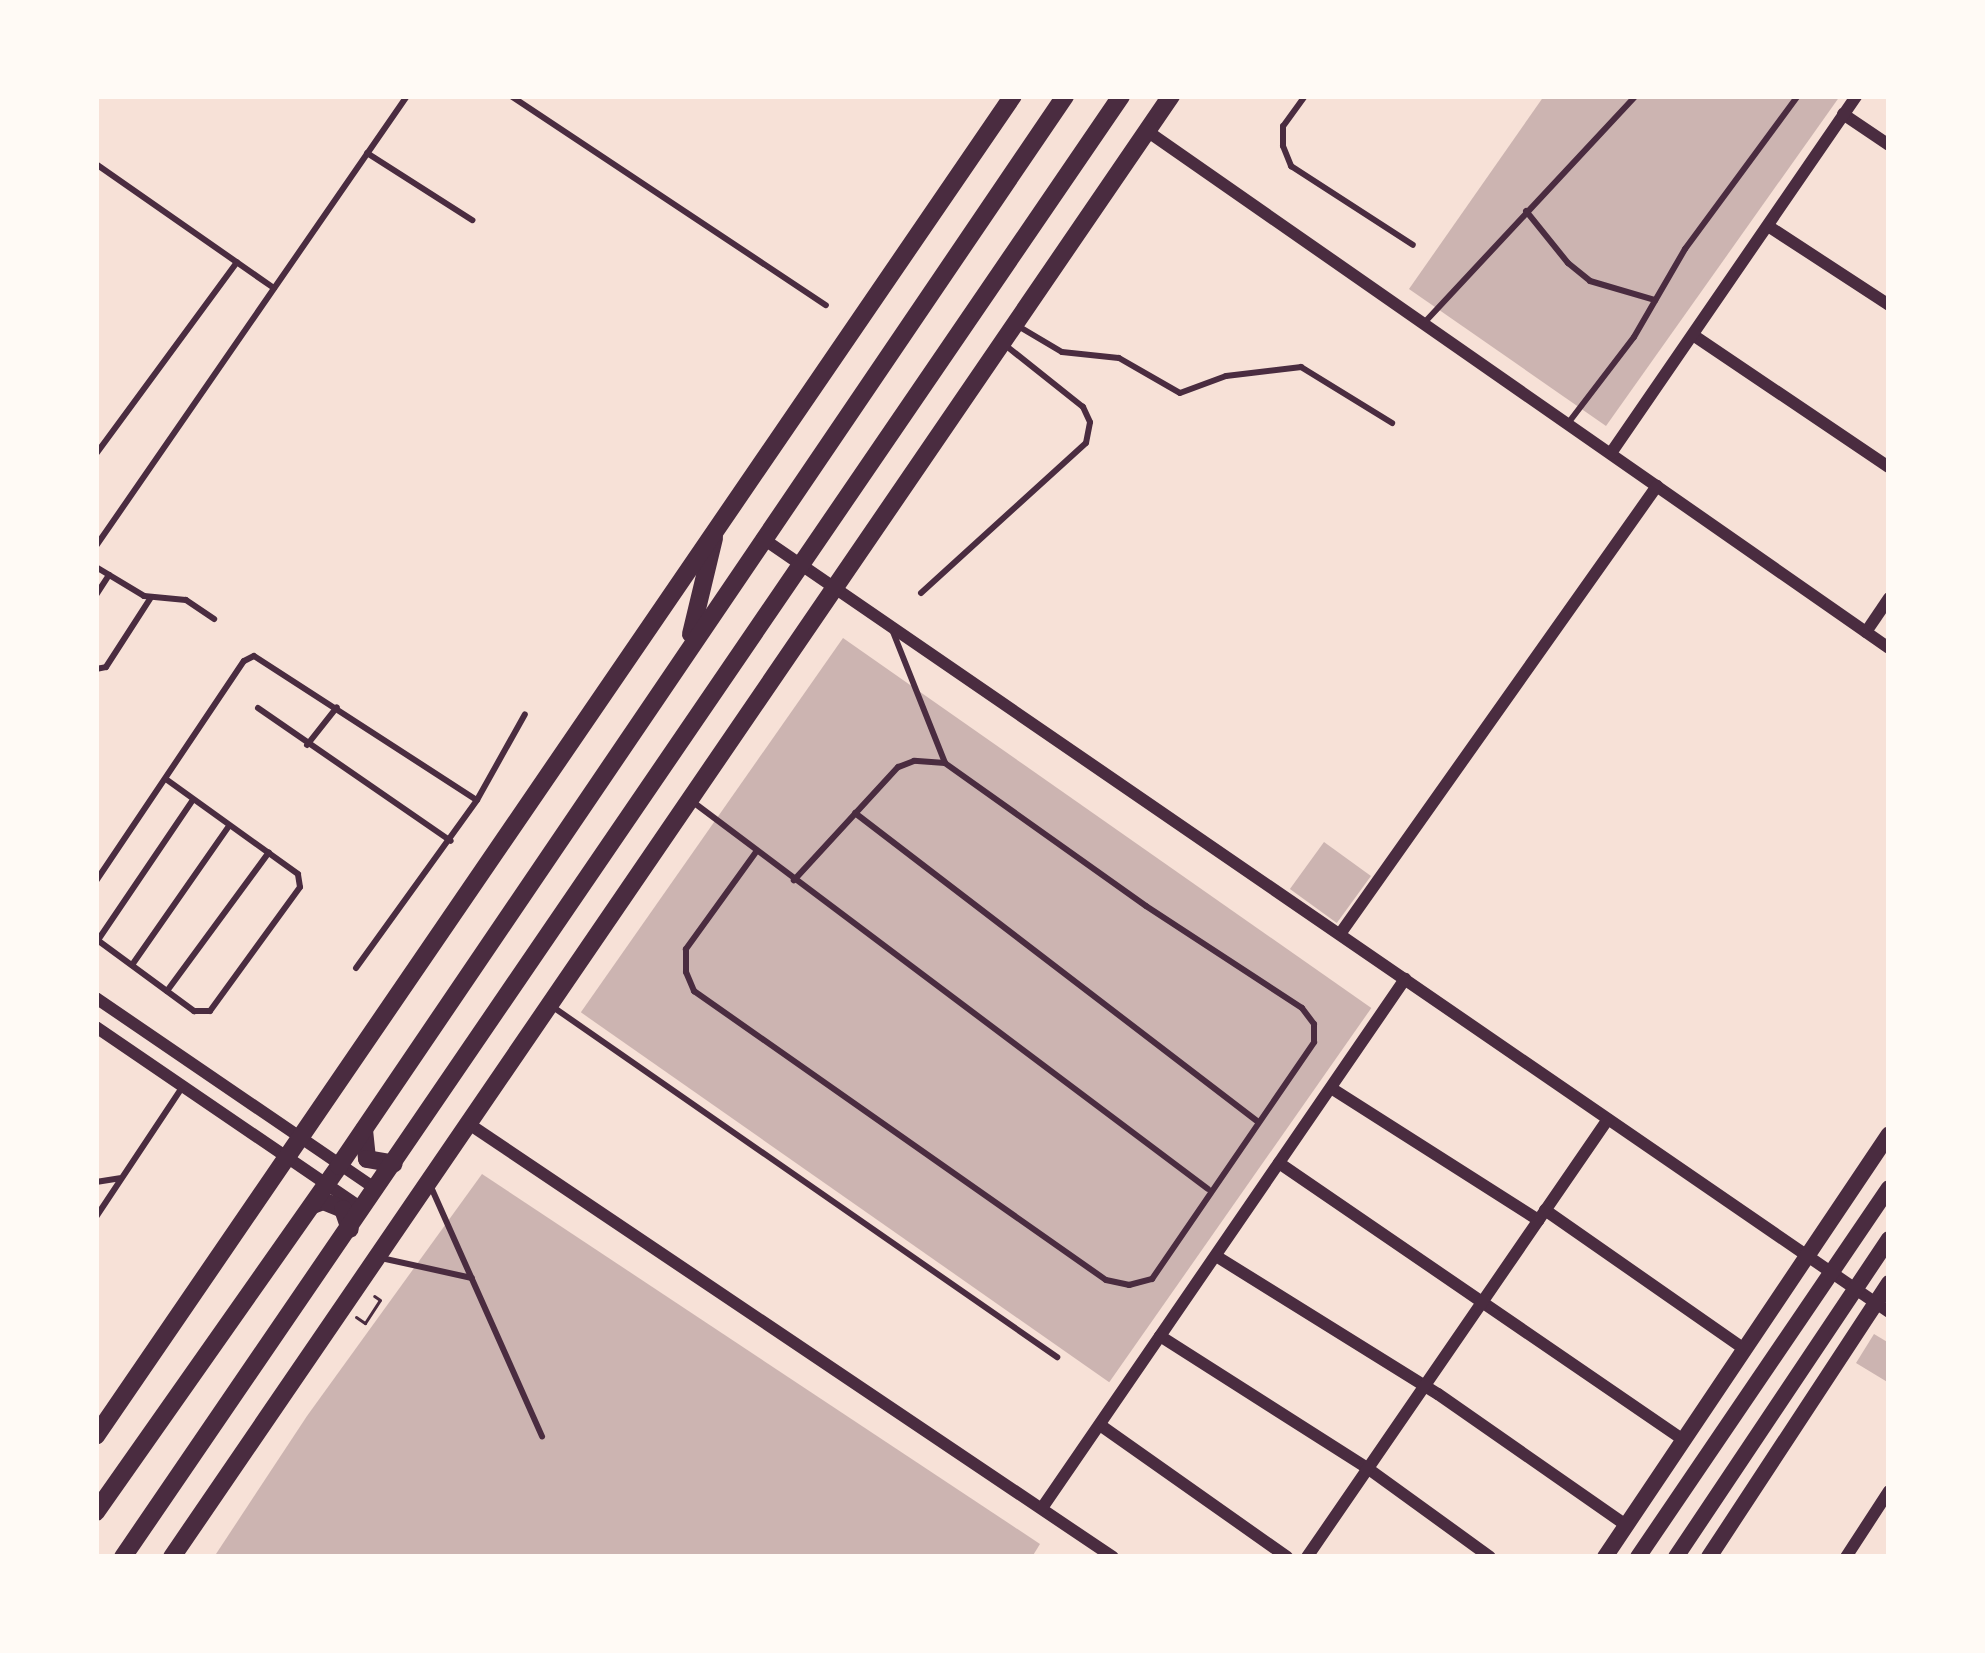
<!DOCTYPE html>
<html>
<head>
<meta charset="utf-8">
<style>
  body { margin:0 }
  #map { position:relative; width:1985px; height:1653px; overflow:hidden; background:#f7e1d7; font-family:Inter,sans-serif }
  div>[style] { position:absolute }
  .building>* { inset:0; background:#ccb4b1; transform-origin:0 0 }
  .path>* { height:3px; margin:-1.5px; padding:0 1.5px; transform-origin:1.5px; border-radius:1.5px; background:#4a2c40 }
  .service>* { height:6px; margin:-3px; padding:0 3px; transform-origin:3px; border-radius:3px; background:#4a2c40 }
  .minor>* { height:12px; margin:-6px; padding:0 6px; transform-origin:6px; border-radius:6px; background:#4a2c40 }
  .secondary>* { height:16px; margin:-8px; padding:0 8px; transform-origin:8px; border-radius:8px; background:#4a2c40 }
  .primary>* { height:18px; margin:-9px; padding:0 9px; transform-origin:9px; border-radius:9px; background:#4a2c40 }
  span { translate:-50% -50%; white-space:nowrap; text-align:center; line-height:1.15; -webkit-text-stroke:9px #fffaf5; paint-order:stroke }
  .frame { position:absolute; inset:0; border:99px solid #fffaf5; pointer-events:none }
</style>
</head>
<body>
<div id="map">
  <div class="building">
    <div style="clip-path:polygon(1544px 96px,1840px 96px,1606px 426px,1409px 289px)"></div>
    <div style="left:843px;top:638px;width:645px;height:457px;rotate:35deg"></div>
    <div style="left:1324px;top:842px;width:58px;height:58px;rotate:36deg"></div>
    <div style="clip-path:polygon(482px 1174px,1040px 1544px,1032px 1557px,214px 1557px,307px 1416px)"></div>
    <div style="clip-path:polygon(1874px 1334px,1889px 1343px,1889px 1383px,1856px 1363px)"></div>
  </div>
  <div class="path">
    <div style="left:356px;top:1317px;width:11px;rotate:34deg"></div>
    <div style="left:365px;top:1323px;width:27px;rotate:-57deg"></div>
    <div style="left:380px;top:1300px;width:7px;rotate:-146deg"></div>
  </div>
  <div class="service">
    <div style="left:511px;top:96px;width:378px;rotate:33.6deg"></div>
    <div style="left:1305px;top:96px;width:37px;rotate:126deg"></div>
    <div style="left:1283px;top:126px;width:20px;rotate:90deg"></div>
    <div style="left:1283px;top:146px;width:22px;rotate:68deg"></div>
    <div style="left:1291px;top:166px;width:145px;rotate:32.9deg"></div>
    <div style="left:367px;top:153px;width:125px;rotate:32.5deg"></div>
    <div style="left:96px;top:164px;width:217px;rotate:34.9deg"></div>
    <div style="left:1526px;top:211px;width:67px;rotate:51.1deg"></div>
    <div style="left:1568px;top:263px;width:28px;rotate:39deg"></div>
    <div style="left:1590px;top:281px;width:68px;rotate:16.3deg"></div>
    <div style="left:1424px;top:323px;width:311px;rotate:-47deg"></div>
    <div style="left:1018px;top:326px;width:51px;rotate:30.6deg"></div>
    <div style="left:1062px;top:352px;width:57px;rotate:6deg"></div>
    <div style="left:1119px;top:358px;width:70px;rotate:29.8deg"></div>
    <div style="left:1180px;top:393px;width:49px;rotate:-20.3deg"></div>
    <div style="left:1226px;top:376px;width:76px;rotate:-6.8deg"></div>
    <div style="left:1301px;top:367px;width:107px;rotate:31.6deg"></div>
    <div style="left:1569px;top:422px;width:107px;rotate:-52.6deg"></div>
    <div style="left:1634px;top:337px;width:102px;rotate:-59.9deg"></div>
    <div style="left:1685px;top:249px;width:190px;rotate:-53.6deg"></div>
    <div style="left:96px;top:454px;width:238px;rotate:-53.7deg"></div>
    <div style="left:96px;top:546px;width:547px;rotate:-55.35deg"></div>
    <div style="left:96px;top:567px;width:56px;rotate:31.1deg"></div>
    <div style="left:144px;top:596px;width:42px;rotate:5.4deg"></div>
    <div style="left:186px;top:600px;width:34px;rotate:34deg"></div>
    <div style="left:921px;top:593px;width:223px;rotate:-42.3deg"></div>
    <div style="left:1086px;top:443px;width:21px;rotate:-79deg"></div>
    <div style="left:1090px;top:422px;width:17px;rotate:-115deg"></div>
    <div style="left:1083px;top:407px;width:100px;rotate:-141.5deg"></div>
    <div style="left:96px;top:595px;width:24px;rotate:-57deg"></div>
    <div style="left:893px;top:632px;width:141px;rotate:68.3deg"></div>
    <div style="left:96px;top:669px;width:10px;rotate:-11deg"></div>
    <div style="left:106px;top:667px;width:81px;rotate:-57.1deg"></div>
    <div style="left:258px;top:708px;width:234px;rotate:34.6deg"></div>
    <div style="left:307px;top:745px;width:48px;rotate:-51.7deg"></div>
    <div style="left:693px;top:802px;width:644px;rotate:36.92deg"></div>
    <div style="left:855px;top:813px;width:506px;rotate:37.46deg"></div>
    <div style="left:756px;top:852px;width:120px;rotate:125.8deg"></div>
    <div style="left:686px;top:949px;width:23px;rotate:90deg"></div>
    <div style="left:686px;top:972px;width:21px;rotate:67deg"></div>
    <div style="left:694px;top:991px;width:503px;rotate:35.05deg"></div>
    <div style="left:1106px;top:1280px;width:24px;rotate:12deg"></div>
    <div style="left:1129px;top:1285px;width:24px;rotate:-15deg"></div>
    <div style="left:1152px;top:1279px;width:287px;rotate:-55.6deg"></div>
    <div style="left:1314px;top:1042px;width:18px;rotate:-90deg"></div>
    <div style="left:1314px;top:1024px;width:20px;rotate:-127deg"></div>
    <div style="left:1302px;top:1008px;width:186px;rotate:-146.8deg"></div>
    <div style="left:1146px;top:906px;width:247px;rotate:-144.6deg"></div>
    <div style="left:945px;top:763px;width:31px;rotate:-176deg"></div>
    <div style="left:914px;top:761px;width:17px;rotate:159deg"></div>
    <div style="left:898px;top:767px;width:154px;rotate:132.6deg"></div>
    <div style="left:96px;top:881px;width:265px;rotate:-56.1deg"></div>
    <div style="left:244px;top:661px;width:11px;rotate:-27deg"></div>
    <div style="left:254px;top:656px;width:265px;rotate:32.9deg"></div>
    <div style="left:477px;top:800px;width:98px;rotate:-60.8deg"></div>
    <div style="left:96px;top:939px;width:122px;rotate:36.3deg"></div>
    <div style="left:194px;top:1011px;width:16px"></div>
    <div style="left:210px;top:1011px;width:153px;rotate:-54deg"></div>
    <div style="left:300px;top:887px;width:13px;rotate:-99deg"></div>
    <div style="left:298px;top:874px;width:163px;rotate:-144.3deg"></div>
    <div style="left:98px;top:940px;width:168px;rotate:-55.9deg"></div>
    <div style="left:132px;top:965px;width:169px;rotate:-55.1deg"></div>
    <div style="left:356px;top:968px;width:207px;rotate:-54.2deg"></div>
    <div style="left:167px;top:991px;width:172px;rotate:-53.7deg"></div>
    <div style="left:553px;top:1007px;width:614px;rotate:34.78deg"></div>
    <div style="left:96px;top:1182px;width:24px;rotate:-9deg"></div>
    <div style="left:431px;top:1187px;width:273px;rotate:66deg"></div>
    <div style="left:96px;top:1217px;width:157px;rotate:-56.4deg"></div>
    <div style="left:381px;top:1258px;width:93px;rotate:12.4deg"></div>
  </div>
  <div class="minor">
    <div style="left:1843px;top:114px;width:55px;rotate:34deg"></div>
    <div style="left:1147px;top:131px;width:904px;rotate:34.87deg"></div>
    <div style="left:1768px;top:226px;width:145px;rotate:33.1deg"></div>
    <div style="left:1693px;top:335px;width:236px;rotate:34deg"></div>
    <div style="left:1611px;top:453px;width:433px;rotate:-55.5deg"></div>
    <div style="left:762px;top:538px;width:1367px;rotate:34.48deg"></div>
    <div style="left:1866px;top:632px;width:41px;rotate:-55.9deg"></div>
    <div style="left:1340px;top:934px;width:549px;rotate:-54.72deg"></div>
    <div style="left:96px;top:998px;width:340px;rotate:34.3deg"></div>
    <div style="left:96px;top:1027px;width:323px;rotate:34.3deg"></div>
    <div style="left:1331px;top:1088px;width:246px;rotate:32.5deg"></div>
    <div style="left:469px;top:1124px;width:776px;rotate:33.92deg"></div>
    <div style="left:1279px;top:1163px;width:490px;rotate:34.4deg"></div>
    <div style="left:1545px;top:1210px;width:241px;rotate:34.9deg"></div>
    <div style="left:1216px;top:1256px;width:261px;rotate:31.9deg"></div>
    <div style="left:1438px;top:1394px;width:229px;rotate:34.9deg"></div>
    <div style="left:1160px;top:1336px;width:249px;rotate:32.5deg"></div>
    <div style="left:1370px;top:1470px;width:148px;rotate:35.9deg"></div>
    <div style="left:1100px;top:1425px;width:229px;rotate:35.2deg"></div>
    <div style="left:1042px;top:1508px;width:642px;rotate:-55.54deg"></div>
    <div style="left:1307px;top:1557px;width:531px;rotate:-55.5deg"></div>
    <div style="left:1846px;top:1557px;width:79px;rotate:-56.9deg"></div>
  </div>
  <div class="secondary">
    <div style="left:1605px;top:1557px;width:509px;rotate:-56.12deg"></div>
    <div style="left:1638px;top:1557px;width:446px;rotate:-55.8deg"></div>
    <div style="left:1676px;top:1557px;width:383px;rotate:-56.2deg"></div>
    <div style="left:1709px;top:1557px;width:328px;rotate:-56.7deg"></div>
  </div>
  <div class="primary">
    <div style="left:691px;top:634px;width:99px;rotate:-76.5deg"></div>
    <div style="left:364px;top:1130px;width:29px;rotate:84deg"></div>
    <div style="left:367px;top:1159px;width:27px;rotate:10deg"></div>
    <div style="left:313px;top:1205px;width:11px;rotate:-22deg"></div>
    <div style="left:323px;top:1201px;width:22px;rotate:22deg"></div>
    <div style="left:343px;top:1209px;width:21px;rotate:71deg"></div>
    <div style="left:96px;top:1436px;width:1624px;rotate:-55.62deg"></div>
    <div style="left:96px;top:1512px;width:423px;rotate:-54.9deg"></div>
    <div style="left:339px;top:1166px;width:1293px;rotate:-55.84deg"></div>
    <div style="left:123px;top:1557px;width:1769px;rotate:-55.66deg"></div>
    <div style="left:172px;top:1557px;width:1770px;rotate:-55.64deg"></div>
  </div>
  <div class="frame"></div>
</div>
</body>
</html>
